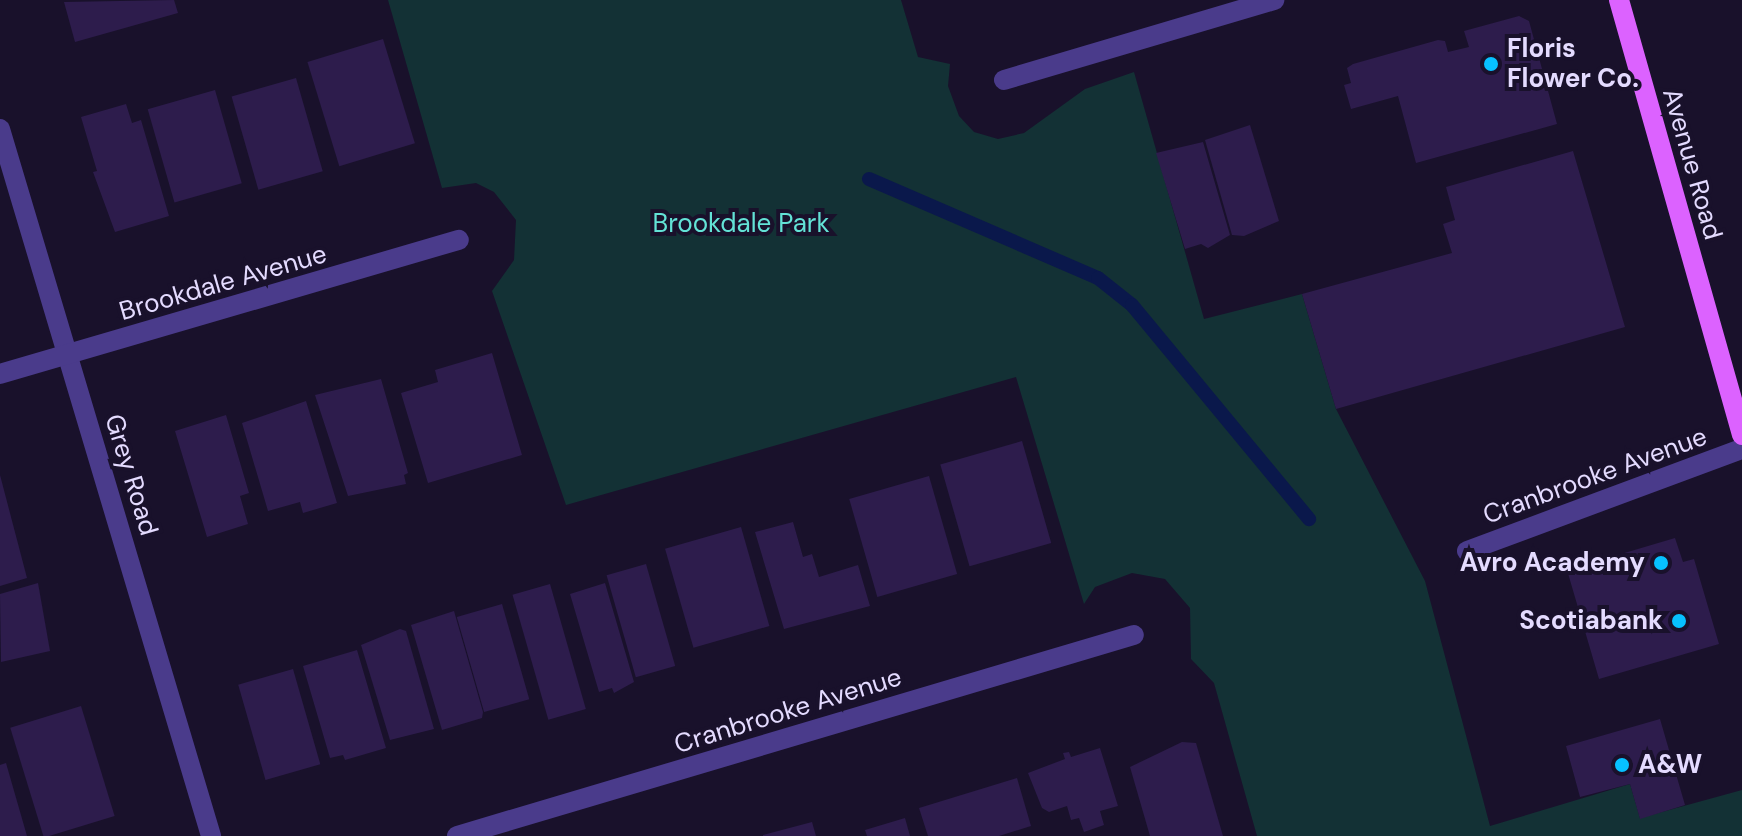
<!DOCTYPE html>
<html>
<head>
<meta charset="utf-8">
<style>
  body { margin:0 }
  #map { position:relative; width:1742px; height:836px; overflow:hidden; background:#19112b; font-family:"DM Sans",sans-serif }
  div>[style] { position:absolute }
  .green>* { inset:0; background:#133135 }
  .stream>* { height:14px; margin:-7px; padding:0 7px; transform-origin:7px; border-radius:7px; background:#0a184b }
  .building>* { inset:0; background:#2d1c4c; transform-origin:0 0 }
  .minor>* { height:20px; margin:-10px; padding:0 10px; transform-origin:10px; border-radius:10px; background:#4a3b8b }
  .major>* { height:20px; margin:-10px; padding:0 10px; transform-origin:10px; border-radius:10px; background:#dc62ff }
  .dots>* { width:22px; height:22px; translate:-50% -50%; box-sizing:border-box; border:4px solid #19112b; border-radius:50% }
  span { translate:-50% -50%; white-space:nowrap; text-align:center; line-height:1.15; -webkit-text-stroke:8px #19112b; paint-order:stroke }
  .poi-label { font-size:26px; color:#e4dbff; font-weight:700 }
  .left { translate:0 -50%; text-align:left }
  .right { translate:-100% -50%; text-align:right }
  .street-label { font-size:26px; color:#e4dbff }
  .park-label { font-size:26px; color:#63e2d6 }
</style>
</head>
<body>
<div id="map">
  <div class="green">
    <div style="clip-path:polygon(388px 0,901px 0,918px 57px,950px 64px,948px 86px,959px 116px,974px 132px,998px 139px,1024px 133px,1085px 89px,1134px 72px,1204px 319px,1302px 294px,1336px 409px,1425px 581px,1490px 826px,1630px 784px,1640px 818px,1742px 790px,1742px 836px,1257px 836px,1214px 683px,1191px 659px,1190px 608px,1165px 579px,1132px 573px,1095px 587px,1084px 604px,1016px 377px,566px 505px,492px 291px,514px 260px,516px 220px,494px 192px,476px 183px,442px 188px)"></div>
  </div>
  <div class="stream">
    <div style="left:869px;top:179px;width:249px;rotate:23.4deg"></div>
    <div style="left:1098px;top:278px;width:43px;rotate:38.5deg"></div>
    <div style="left:1132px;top:305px;width:278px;rotate:50.4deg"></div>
  </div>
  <div class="building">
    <div style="clip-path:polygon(174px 0,178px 13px,75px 42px,64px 2px)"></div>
    <div style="clip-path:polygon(1519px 16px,1529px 21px,1557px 124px,1416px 163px,1398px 96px,1351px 109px,1344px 85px,1351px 83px,1347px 68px,1353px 64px,1438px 40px,1445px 41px,1448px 52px,1469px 47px,1464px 31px)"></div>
    <div style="left:383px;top:39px;width:109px;height:79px;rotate:73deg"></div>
    <div style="left:296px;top:78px;width:97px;height:67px;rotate:74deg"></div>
    <div style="left:215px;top:90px;width:97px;height:70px;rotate:74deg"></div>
    <div style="clip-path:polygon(126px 104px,132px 123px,141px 120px,169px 216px,115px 232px,93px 172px,97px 171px,81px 117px)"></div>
    <div style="clip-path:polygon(1250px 125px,1279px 221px,1244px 236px,1232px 235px,1205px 140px)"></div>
    <div style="clip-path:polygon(1203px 142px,1230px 235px,1208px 248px,1201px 244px,1185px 249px,1156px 153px)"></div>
    <div style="clip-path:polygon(1573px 151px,1625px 327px,1336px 409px,1302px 294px,1452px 253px,1443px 224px,1455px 220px,1446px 187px)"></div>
    <div style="clip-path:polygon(492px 353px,522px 455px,428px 483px,401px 393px,438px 382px,435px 370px)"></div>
    <div style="clip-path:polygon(381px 379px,408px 473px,404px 475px,406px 484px,348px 496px,315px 395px)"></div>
    <div style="clip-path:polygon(306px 401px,337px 503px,303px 513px,300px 502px,268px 511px,242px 423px)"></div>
    <div style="clip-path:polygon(226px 415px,249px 493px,240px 496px,248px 524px,207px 537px,175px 431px)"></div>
    <div style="left:1022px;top:441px;width:106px;height:85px;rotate:74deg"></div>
    <div style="clip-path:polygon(0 475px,27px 578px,0 586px)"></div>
    <div style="left:929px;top:476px;width:102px;height:83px;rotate:74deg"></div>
    <div style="clip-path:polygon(793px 522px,803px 557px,812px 554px,819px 577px,858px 565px,870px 606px,784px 629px,755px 532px)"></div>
    <div style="left:741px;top:527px;width:103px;height:79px;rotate:74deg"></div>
    <div style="clip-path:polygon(1675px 538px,1683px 562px,1694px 559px,1719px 644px,1599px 679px,1567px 570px)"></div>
    <div style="left:646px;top:564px;width:106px;height:41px;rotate:74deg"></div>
    <div style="clip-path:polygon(38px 583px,50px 651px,1px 662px,0 594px)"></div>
    <div style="clip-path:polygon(605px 583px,634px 682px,614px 693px,612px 688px,599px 692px,570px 594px)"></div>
    <div style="left:550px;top:584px;width:130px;height:39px;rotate:74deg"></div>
    <div style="left:502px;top:604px;width:99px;height:47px;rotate:74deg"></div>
    <div style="clip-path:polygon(454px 611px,483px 712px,482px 718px,442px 730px,411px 625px)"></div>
    <div style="clip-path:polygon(400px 629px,406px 631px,434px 729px,390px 740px,361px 645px)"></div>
    <div style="clip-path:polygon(357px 650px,386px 748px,345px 760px,343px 755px,330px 758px,303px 666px)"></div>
    <div style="left:293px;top:669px;width:99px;height:57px;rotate:74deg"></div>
    <div style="left:81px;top:706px;width:115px;height:74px;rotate:73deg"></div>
    <div style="clip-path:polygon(1660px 719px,1685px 805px,1640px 819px,1630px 784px,1580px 797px,1566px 746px)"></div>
    <div style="clip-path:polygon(1182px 742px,1196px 743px,1223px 836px,1150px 836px,1130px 767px)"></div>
    <div style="clip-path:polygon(1100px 748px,1118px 806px,1100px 811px,1104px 825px,1084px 832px,1079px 818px,1071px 820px,1067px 806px,1049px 812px,1042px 808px,1028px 773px,1065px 759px,1063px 753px,1069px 752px,1071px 757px)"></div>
    <div style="clip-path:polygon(6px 763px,27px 836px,0 836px,0 765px)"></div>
    <div style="clip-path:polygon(1017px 778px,1031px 826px,999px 836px,928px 836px,919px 808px)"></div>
    <div style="clip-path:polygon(905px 818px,910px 836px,867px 836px,865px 830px)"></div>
    <div style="clip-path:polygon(812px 822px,816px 836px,763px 836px,763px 835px)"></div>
  </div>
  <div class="minor">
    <div style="left:1004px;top:80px;width:282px;rotate:-16.5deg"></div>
    <div style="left:0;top:129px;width:738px;rotate:73.38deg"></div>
    <div style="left:0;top:374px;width:478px;rotate:-16.3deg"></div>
    <div style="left:1467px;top:551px;width:293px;rotate:-20.4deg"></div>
    <div style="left:457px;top:836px;width:706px;rotate:-16.54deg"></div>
  </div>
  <div class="major">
    <div style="left:1619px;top:0;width:452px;rotate:74.2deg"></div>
  </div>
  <div class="dots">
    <div style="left:1491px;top:64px;background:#07c1ff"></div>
    <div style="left:1661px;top:563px;background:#07c1ff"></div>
    <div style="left:1679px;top:621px;background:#07c1ff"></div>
    <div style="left:1622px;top:765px;background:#07c1ff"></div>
  </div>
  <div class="poi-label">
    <span class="left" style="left:1507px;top:64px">Floris<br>Flower Co.</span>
    <span class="right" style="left:1645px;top:563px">Avro Academy</span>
    <span class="right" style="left:1663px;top:621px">Scotiabank</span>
    <span class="left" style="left:1638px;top:765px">A&amp;W</span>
  </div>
  <div class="street-label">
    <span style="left:1692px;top:164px;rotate:74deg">Avenue Road</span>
    <span style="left:223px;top:283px;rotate:-16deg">Brookdale Avenue</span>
    <span style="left:131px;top:475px;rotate:73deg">Grey Road</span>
    <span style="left:1595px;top:476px;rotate:-20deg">Cranbrooke Avenue</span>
    <span style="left:788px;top:711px;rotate:-17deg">Cranbrooke Avenue</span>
  </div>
  <div class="park-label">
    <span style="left:741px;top:224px">Brookdale Park</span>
  </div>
</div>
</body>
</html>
